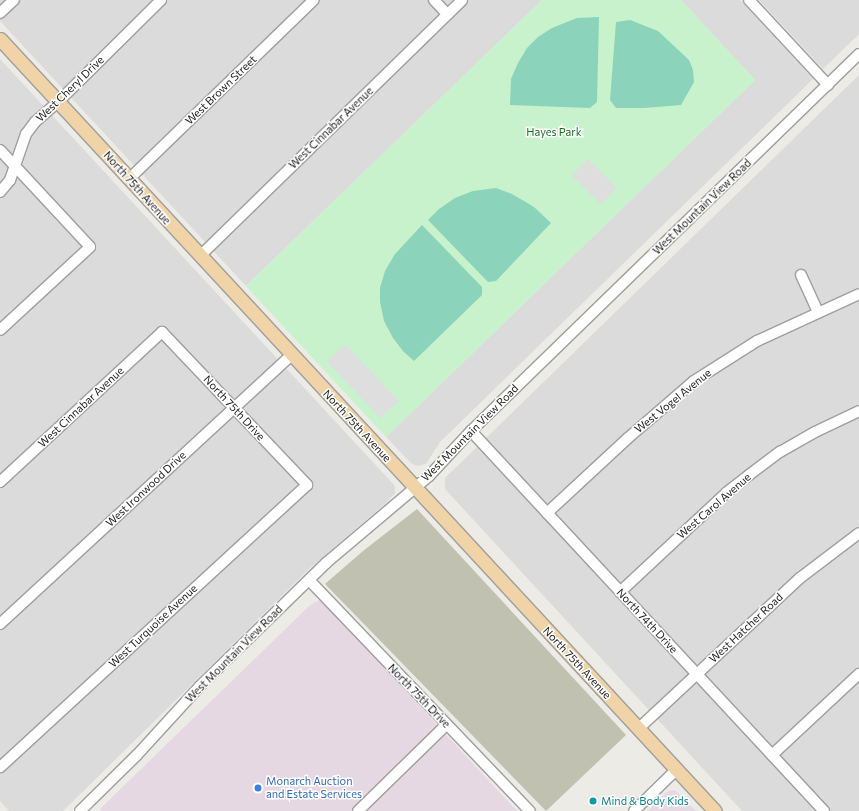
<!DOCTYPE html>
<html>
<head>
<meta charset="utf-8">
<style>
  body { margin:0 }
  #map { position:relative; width:859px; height:811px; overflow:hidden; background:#edebe5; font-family:Commissioner,sans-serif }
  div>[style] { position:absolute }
  .residential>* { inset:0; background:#dcdbdb }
  .industrial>* { inset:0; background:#e6d8e2 }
  .construction>* { inset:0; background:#c0c1b1 }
  .park>* { inset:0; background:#c7f2cc }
  .pitch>* { inset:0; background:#8cd3bb }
  .parking>* { inset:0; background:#dedede; transform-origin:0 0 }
  .roads { filter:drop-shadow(1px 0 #9f9f9f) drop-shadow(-1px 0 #9f9f9f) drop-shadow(0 1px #9f9f9f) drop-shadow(0 -1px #9f9f9f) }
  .minor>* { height:10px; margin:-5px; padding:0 5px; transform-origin:5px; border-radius:5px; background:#fff }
  .major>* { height:13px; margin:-6.5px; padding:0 6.5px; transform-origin:6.5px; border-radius:6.5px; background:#f0d4a7 }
  .dots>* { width:11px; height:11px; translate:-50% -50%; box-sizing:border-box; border:2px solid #fff; border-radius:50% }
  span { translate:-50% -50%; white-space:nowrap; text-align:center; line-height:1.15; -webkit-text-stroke:3px #fff; paint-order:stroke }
  .street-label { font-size:11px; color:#1e1e1e }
  .park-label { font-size:11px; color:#196f24 }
  .shop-label { font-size:11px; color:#366cbe }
  .left { translate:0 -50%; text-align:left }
  .culture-label { font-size:11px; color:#0d838f }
</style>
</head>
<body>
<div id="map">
  <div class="residential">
    <div style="clip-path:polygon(0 0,542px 0,246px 286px,0 21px)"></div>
    <div style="clip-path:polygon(681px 0,740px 0,813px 79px,440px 442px,426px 464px,416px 466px,411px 463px,386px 437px,755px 80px)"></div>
    <div style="clip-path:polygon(759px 0,859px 0,859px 34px,823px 69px)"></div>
    <div style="clip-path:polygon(0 59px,395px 486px,395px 493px,387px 502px,309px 569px,63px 811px,9px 811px,0 801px)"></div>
    <div style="clip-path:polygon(859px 75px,859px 811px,742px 811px,445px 489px,445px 478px)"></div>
  </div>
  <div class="industrial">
    <div style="clip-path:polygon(319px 600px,326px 605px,517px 811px,100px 811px,102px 807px,309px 606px)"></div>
    <div style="clip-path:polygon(675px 790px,696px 811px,648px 811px,668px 791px)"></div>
  </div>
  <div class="construction">
    <div style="clip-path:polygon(417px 509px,626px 735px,546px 811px,325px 584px,363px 551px)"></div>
  </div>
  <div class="park">
    <div style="clip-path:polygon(542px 0,681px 0,755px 80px,386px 437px,246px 286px)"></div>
  </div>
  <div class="pitch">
    <div style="clip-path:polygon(599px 17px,597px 102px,590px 108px,510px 105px,511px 79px,518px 63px,527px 48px,538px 37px,552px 28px,577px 18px)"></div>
    <div style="clip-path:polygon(630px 20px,658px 31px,689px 60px,693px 70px,694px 82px,681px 105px,644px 108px,616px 108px,610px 100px,616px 22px)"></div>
    <div style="clip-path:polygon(496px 188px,512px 194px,534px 207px,551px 223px,496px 281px,488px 282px,428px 220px,439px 209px,455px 198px,473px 191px)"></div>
    <div style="clip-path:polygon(422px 225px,482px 287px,482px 295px,414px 361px,403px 351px,393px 338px,384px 321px,380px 302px,380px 288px,385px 271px,395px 254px)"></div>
  </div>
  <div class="parking">
    <div style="left:588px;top:159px;width:41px;height:23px;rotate:45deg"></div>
    <div style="clip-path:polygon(346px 345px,399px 401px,380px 418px,327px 362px,343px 346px)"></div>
  </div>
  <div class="roads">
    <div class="minor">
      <div style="left:434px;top:0;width:19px;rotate:47deg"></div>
      <div style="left:749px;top:0;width:116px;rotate:47.1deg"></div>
      <div style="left:0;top:13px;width:19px;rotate:-43deg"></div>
      <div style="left:0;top:150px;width:132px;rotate:47.1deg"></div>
      <div style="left:90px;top:247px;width:122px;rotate:137.3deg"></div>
      <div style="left:129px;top:179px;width:257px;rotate:-44.1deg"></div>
      <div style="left:0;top:192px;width:16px;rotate:-50deg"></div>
      <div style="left:10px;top:180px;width:49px;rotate:-70.8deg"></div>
      <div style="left:26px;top:134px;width:15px;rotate:-53deg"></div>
      <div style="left:35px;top:122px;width:30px;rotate:-41deg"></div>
      <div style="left:58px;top:102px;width:145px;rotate:-44.7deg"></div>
      <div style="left:200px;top:256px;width:366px;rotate:-44.3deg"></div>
      <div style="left:801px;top:275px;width:41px;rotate:65.3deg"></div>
      <div style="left:471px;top:431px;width:519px;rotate:47.11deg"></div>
      <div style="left:0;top:482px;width:221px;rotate:-42.8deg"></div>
      <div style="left:162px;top:332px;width:211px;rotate:46.5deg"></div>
      <div style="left:307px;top:485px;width:417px;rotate:137.4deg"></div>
      <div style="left:547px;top:513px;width:110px;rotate:-42.8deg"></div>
      <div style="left:628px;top:438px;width:87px;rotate:-40.8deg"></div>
      <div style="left:694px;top:381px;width:75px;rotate:-32.4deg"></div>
      <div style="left:757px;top:341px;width:112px;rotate:-24.7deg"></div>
      <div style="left:309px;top:580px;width:320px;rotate:46.3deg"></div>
      <div style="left:620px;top:592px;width:145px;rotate:-43deg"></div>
      <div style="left:726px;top:493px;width:29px;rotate:-38deg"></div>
      <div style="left:749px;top:475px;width:39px;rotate:-37deg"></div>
      <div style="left:780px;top:452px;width:40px;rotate:-29.7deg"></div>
      <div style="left:815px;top:432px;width:49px;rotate:-25.5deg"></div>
      <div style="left:0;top:624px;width:397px;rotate:-42.7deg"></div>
      <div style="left:638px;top:729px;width:221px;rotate:-43deg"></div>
      <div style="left:800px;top:578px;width:74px;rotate:-37.3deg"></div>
      <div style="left:772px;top:755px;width:119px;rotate:-43deg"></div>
      <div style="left:80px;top:811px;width:80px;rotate:-44.5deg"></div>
      <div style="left:137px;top:755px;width:93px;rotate:-47.6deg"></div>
      <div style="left:200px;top:686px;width:176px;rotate:-44.3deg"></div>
      <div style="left:326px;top:563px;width:135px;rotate:-40.2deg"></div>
      <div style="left:429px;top:476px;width:62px;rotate:-47deg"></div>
      <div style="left:471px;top:431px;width:541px;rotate:-44.18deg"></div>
      <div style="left:358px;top:811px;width:124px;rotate:-44.3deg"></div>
      <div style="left:634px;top:811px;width:60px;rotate:-44.3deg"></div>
    </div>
    <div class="major">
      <div style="left:0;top:39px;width:1052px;rotate:47.2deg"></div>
    </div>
  </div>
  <div class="dots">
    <div style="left:258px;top:788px;background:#3f7fe0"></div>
    <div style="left:593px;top:801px;background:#0f9aa8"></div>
  </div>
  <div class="street-label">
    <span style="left:70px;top:89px;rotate:-44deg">West Cheryl Drive</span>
    <span style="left:221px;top:90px;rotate:-44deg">West Brown Street</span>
    <span style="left:331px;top:128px;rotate:-44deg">West Cinnabar Avenue</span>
    <span style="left:137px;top:188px;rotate:48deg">North 75th Avenue</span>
    <span style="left:702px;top:207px;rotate:-44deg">West Mountain View Road</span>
    <span style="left:673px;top:401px;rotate:-39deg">West Vogel Avenue</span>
    <span style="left:81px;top:407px;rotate:-43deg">West Cinnabar Avenue</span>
    <span style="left:234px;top:408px;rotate:47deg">North 75th Drive</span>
    <span style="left:357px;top:426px;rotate:47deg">North 75th Avenue</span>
    <span style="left:470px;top:433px;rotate:-45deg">West Mountain View Road</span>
    <span style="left:146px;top:489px;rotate:-43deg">West Ironwood Drive</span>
    <span style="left:714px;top:506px;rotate:-41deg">West Carol Avenue</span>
    <span style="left:647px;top:621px;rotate:47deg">North 74th Drive</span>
    <span style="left:153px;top:626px;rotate:-43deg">West Turquoise Avenue</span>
    <span style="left:746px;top:628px;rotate:-43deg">West Hatcher Road</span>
    <span style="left:234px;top:654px;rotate:-45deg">West Mountain View Road</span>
    <span style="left:577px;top:663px;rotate:47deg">North 75th Avenue</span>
    <span style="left:419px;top:696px;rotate:46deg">North 75th Drive</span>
  </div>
  <div class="park-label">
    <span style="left:554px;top:132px">Hayes Park</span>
  </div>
  <div class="shop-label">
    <span class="left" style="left:266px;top:788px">Monarch Auction<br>and Estate Services</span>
  </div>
  <div class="culture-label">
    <span class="left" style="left:601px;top:801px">Mind &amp; Body Kids</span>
  </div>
</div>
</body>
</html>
